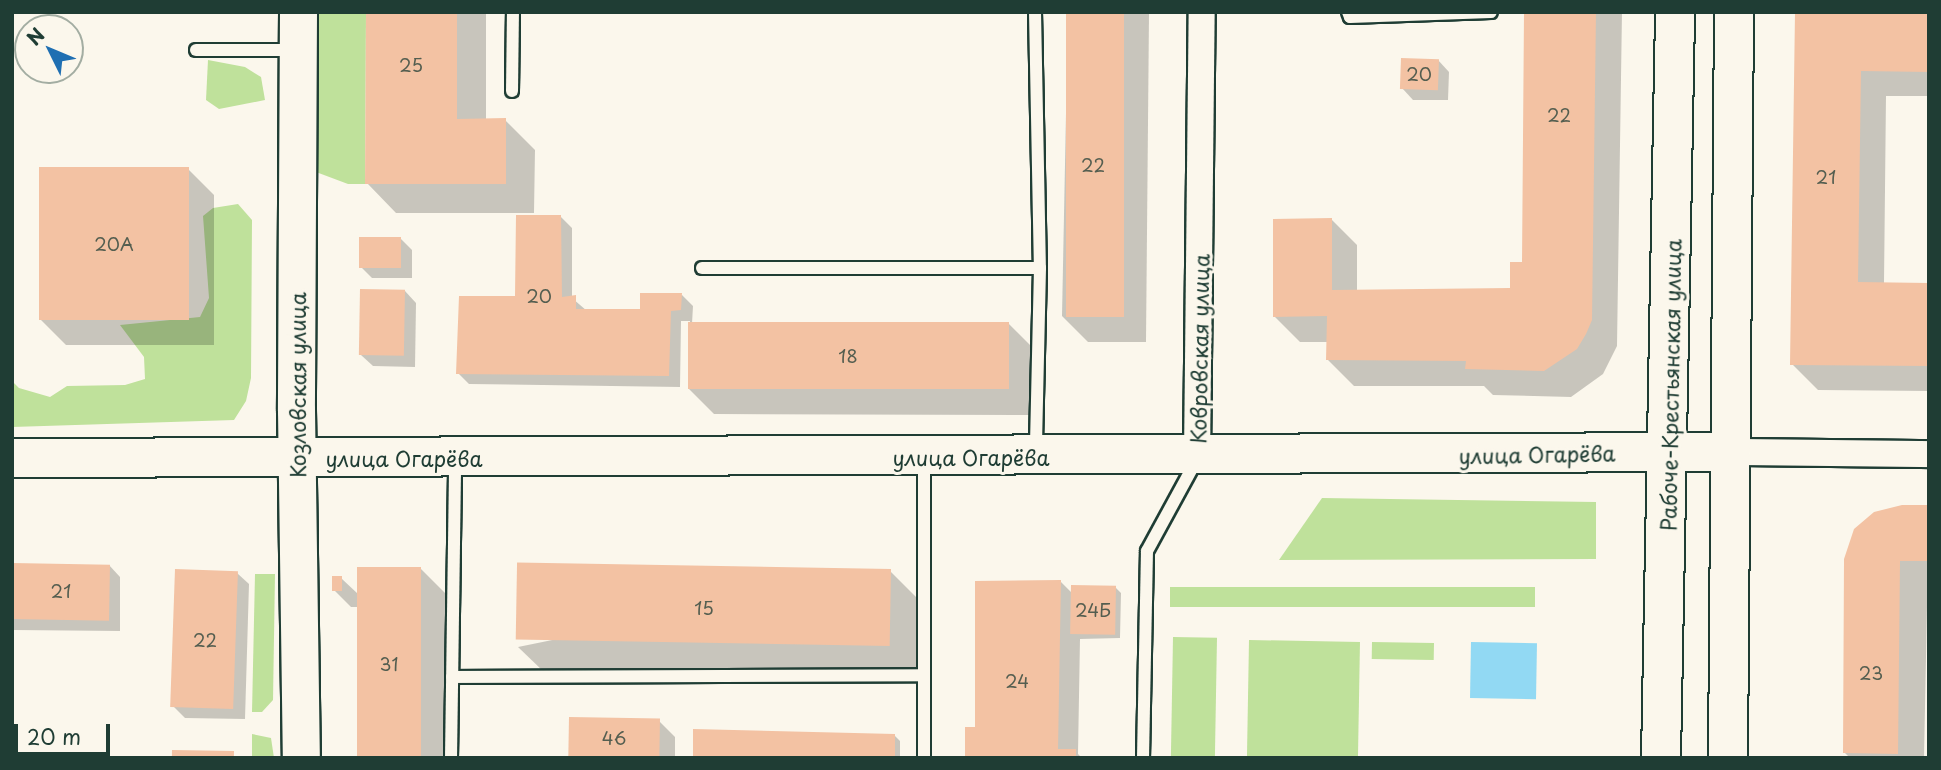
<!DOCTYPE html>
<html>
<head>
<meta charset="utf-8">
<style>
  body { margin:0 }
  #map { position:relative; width:1941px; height:770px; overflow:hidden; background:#fbf7ec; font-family:"Playpen Sans",sans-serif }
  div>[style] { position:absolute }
  .green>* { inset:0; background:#bfe19b; transform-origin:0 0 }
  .water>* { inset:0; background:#92d9f3; transform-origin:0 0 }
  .shadow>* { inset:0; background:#0003 }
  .building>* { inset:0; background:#f3c2a3; transform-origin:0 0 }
  .roads { filter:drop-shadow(2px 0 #1f3d34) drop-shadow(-2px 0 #1f3d34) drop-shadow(0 2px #1f3d34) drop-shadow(0 -2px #1f3d34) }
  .lane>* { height:12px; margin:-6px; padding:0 6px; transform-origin:6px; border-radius:6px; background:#fbf7ec }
  .street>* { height:26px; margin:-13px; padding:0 13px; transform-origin:13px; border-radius:13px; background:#fbf7ec }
  .secondary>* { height:37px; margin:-18.5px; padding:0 18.5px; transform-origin:18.5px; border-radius:18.5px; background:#fbf7ec }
  .primary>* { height:38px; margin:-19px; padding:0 19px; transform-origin:19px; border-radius:19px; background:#fbf7ec }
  span { translate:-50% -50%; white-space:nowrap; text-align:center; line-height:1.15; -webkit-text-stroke:6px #fbf7ec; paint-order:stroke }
  .number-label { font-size:18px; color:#545e50 }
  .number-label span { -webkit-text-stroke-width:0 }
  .street-label { font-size:21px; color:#1f3d34 }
  .frame { position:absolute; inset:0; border:14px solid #1f3d34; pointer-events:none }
  .north { position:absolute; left:14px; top:14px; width:70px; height:70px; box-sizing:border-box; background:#fbf7ec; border:2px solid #a3ada2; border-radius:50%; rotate:313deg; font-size:19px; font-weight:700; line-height:28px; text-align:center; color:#1f3d34 }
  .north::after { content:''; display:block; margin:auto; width:24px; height:32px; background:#1f6fb2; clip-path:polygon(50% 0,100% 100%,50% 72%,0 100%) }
  .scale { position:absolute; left:14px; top:724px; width:96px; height:32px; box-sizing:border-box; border:4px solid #1f3d34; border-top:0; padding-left:9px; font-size:21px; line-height:24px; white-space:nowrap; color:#1f3d34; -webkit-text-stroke:5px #fbf7ec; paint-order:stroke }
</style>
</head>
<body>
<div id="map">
  <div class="green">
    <div style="clip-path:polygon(307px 12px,366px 12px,365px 184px,348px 184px,308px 169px)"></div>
    <div style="clip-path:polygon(208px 60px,245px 67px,261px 77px,265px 100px,219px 109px,206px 100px)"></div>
    <div style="clip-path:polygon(238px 204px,252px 220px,251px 378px,246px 401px,234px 420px,12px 427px,12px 381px,19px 388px,50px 397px,67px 386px,125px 385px,145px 379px,144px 357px,120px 325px,200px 317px,209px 298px,203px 216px,213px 208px)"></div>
    <div style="clip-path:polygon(1322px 498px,1596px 502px,1596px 559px,1279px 560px)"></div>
    <div style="clip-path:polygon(255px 574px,275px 574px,273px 700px,262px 712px,252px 712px)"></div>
    <div style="left:1170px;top:587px;width:365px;height:20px"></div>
    <div style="left:1173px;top:637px;width:44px;height:121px;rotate:1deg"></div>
    <div style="left:1249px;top:640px;width:111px;height:118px;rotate:1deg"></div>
    <div style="left:1372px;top:642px;width:62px;height:17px;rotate:1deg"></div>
    <div style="clip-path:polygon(252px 734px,271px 738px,274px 758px,252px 758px)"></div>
  </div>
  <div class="water">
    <div style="left:1471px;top:642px;width:66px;height:56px;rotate:1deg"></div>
  </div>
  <div class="shadow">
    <div style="clip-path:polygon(368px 12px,486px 12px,486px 120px,505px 120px,535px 150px,534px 213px,396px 213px,367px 183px)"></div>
    <div style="clip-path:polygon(1068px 12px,1149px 14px,1146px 342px,1088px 342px,1062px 316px)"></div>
    <div style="clip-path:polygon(1526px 12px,1622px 12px,1617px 346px,1603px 374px,1571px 397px,1493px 395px,1484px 386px,1354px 386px,1328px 360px,1328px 342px,1300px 342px,1274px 316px,1332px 220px,1357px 245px,1357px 291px,1512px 289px,1523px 264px)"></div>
    <div style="clip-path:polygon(1797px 12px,1929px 12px,1929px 96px,1886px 96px,1884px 284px,1929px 285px,1929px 391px,1818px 390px,1792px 364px)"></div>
    <div style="clip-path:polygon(1438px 60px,1449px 72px,1448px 100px,1413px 100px,1402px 88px)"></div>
    <div style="clip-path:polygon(188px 169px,214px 195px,214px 345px,66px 345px,40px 319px)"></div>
    <div style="clip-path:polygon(560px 216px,572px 228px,572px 298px,587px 311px,642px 311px,682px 295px,693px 306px,692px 324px,1008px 323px,1034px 349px,1035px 415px,714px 414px,688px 388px,690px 321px,681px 321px,680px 387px,469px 384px,458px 373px,517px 297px)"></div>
    <div style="clip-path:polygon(401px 239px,412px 250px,412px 278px,372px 278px,361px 267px)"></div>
    <div style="clip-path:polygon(405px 291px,416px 303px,415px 367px,373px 366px,361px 355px)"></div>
    <div style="clip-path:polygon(1929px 507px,1924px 758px,1850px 758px,1845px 753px,1846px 559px)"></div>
    <div style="clip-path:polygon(12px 565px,109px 565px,120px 577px,120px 631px,12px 630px)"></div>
    <div style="clip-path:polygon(421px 569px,447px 595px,447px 758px,358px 758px,358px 607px,351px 607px,334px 590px,341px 578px,358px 594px)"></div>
    <div style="clip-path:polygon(890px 571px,916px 597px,916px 671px,544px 672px,518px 647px)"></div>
    <div style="clip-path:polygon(237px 573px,249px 584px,245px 719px,185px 718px,174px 707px)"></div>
    <div style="clip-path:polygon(1061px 582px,1073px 594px,1116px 588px,1121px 593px,1120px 638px,1080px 639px,1078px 754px,1082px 758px,967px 758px,977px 729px)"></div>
    <div style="clip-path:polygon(659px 721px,675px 737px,675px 758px,571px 758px)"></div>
    <div style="clip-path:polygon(895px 736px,900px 741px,900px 758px,694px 758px)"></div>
  </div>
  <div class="building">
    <div style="clip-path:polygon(366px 12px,457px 12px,457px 119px,506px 118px,506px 184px,365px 184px)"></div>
    <div style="left:1066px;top:12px;width:58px;height:305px"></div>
    <div style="clip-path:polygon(1524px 12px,1596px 12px,1592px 320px,1586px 334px,1577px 349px,1544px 371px,1465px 369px,1466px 361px,1326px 360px,1327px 316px,1273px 317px,1273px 219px,1332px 218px,1332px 290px,1510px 288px,1510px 262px,1522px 262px)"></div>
    <div style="clip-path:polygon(1795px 12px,1929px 12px,1929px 72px,1861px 71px,1858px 282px,1929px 283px,1929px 366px,1790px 365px)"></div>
    <div style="left:1401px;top:58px;width:38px;height:31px;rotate:2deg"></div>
    <div style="left:39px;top:167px;width:150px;height:153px"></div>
    <div style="clip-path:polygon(516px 215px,561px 215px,562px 297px,576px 295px,576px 309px,640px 309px,640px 293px,682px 293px,681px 310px,671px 311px,669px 376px,456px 374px,459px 296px,515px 296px)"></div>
    <div style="left:359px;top:237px;width:42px;height:31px"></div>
    <div style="left:360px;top:289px;width:45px;height:66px;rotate:1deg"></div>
    <div style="left:688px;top:322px;width:321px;height:67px"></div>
    <div style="clip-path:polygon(1902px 505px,1929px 505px,1929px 561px,1900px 561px,1898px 754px,1843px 753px,1844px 559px,1854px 529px,1874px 512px)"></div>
    <div style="left:12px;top:563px;width:98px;height:56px;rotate:1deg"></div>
    <div style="left:357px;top:567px;width:64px;height:191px"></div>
    <div style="left:175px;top:569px;width:63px;height:138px;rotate:2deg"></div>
    <div style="left:891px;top:569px;width:77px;height:374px;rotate:91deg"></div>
    <div style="left:332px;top:576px;width:10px;height:15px"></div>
    <div style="clip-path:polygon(1061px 580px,1058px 749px,1076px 749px,1076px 758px,965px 758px,965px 727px,975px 727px,975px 581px)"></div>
    <div style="left:1071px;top:585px;width:45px;height:49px;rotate:1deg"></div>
    <div style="left:569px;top:717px;width:91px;height:41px;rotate:1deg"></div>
    <div style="clip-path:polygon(693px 729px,895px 734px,895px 758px,693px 758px)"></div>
    <div style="left:172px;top:750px;width:62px;height:8px;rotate:1deg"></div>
  </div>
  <div class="roads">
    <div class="lane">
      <div style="left:1035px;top:12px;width:256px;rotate:88.9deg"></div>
      <div style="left:1040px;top:268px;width:182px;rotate:91.3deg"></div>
      <div style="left:1348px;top:12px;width:5px;rotate:68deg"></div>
      <div style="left:1350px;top:17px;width:141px;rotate:-2deg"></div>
      <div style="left:196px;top:50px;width:97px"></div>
      <div style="left:512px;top:91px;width:79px;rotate:-89.3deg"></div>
      <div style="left:702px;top:268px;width:338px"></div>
      <div style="left:452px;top:677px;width:472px;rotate:-0.2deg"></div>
      <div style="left:451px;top:758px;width:297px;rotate:-89.2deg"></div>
      <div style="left:924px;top:758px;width:301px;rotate:-90deg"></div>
      <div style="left:1143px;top:758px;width:207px;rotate:-88.9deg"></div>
      <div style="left:1147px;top:551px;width:102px;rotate:-61.4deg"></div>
    </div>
    <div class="street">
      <div style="left:1731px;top:452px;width:198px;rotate:0.6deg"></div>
      <div style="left:1197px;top:457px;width:445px;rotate:-89.4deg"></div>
    </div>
    <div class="secondary">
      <div style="left:298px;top:12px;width:398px;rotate:90.3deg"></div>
      <div style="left:296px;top:410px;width:348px;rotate:89.2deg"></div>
    </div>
    <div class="primary">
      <div style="left:12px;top:458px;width:1719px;rotate:-0.2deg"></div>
      <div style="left:1661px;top:758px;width:746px;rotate:-88.92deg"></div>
      <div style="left:1728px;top:758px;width:746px;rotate:-89.54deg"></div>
    </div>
  </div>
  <div class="number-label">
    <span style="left:411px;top:65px">25</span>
    <span style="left:1419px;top:74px">20</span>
    <span style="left:1559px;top:115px">22</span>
    <span style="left:1093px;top:165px">22</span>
    <span style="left:1826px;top:177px">21</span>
    <span style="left:114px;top:244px">20А</span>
    <span style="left:539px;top:296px">20</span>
    <span style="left:848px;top:356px">18</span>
    <span style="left:61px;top:591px">21</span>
    <span style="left:704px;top:608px">15</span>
    <span style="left:1093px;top:610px">24Б</span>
    <span style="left:205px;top:640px">22</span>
    <span style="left:389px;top:664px">31</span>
    <span style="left:1871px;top:673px">23</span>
    <span style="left:1017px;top:681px">24</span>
    <span style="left:614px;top:738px">46</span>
  </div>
  <div class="street-label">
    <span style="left:1199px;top:349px;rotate:-89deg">Ковровская улица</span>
    <span style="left:297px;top:385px;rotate:-90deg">Козловская улица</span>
    <span style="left:1670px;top:385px;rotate:-89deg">Рабоче-Крестьянская улица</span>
    <span style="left:1537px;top:454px;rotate:-1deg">улица Огарёва</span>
    <span style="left:971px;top:457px">улица Огарёва</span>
    <span style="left:404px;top:458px">улица Огарёва</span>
  </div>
  <div class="frame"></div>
  <div class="north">N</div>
  <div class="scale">20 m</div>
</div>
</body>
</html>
